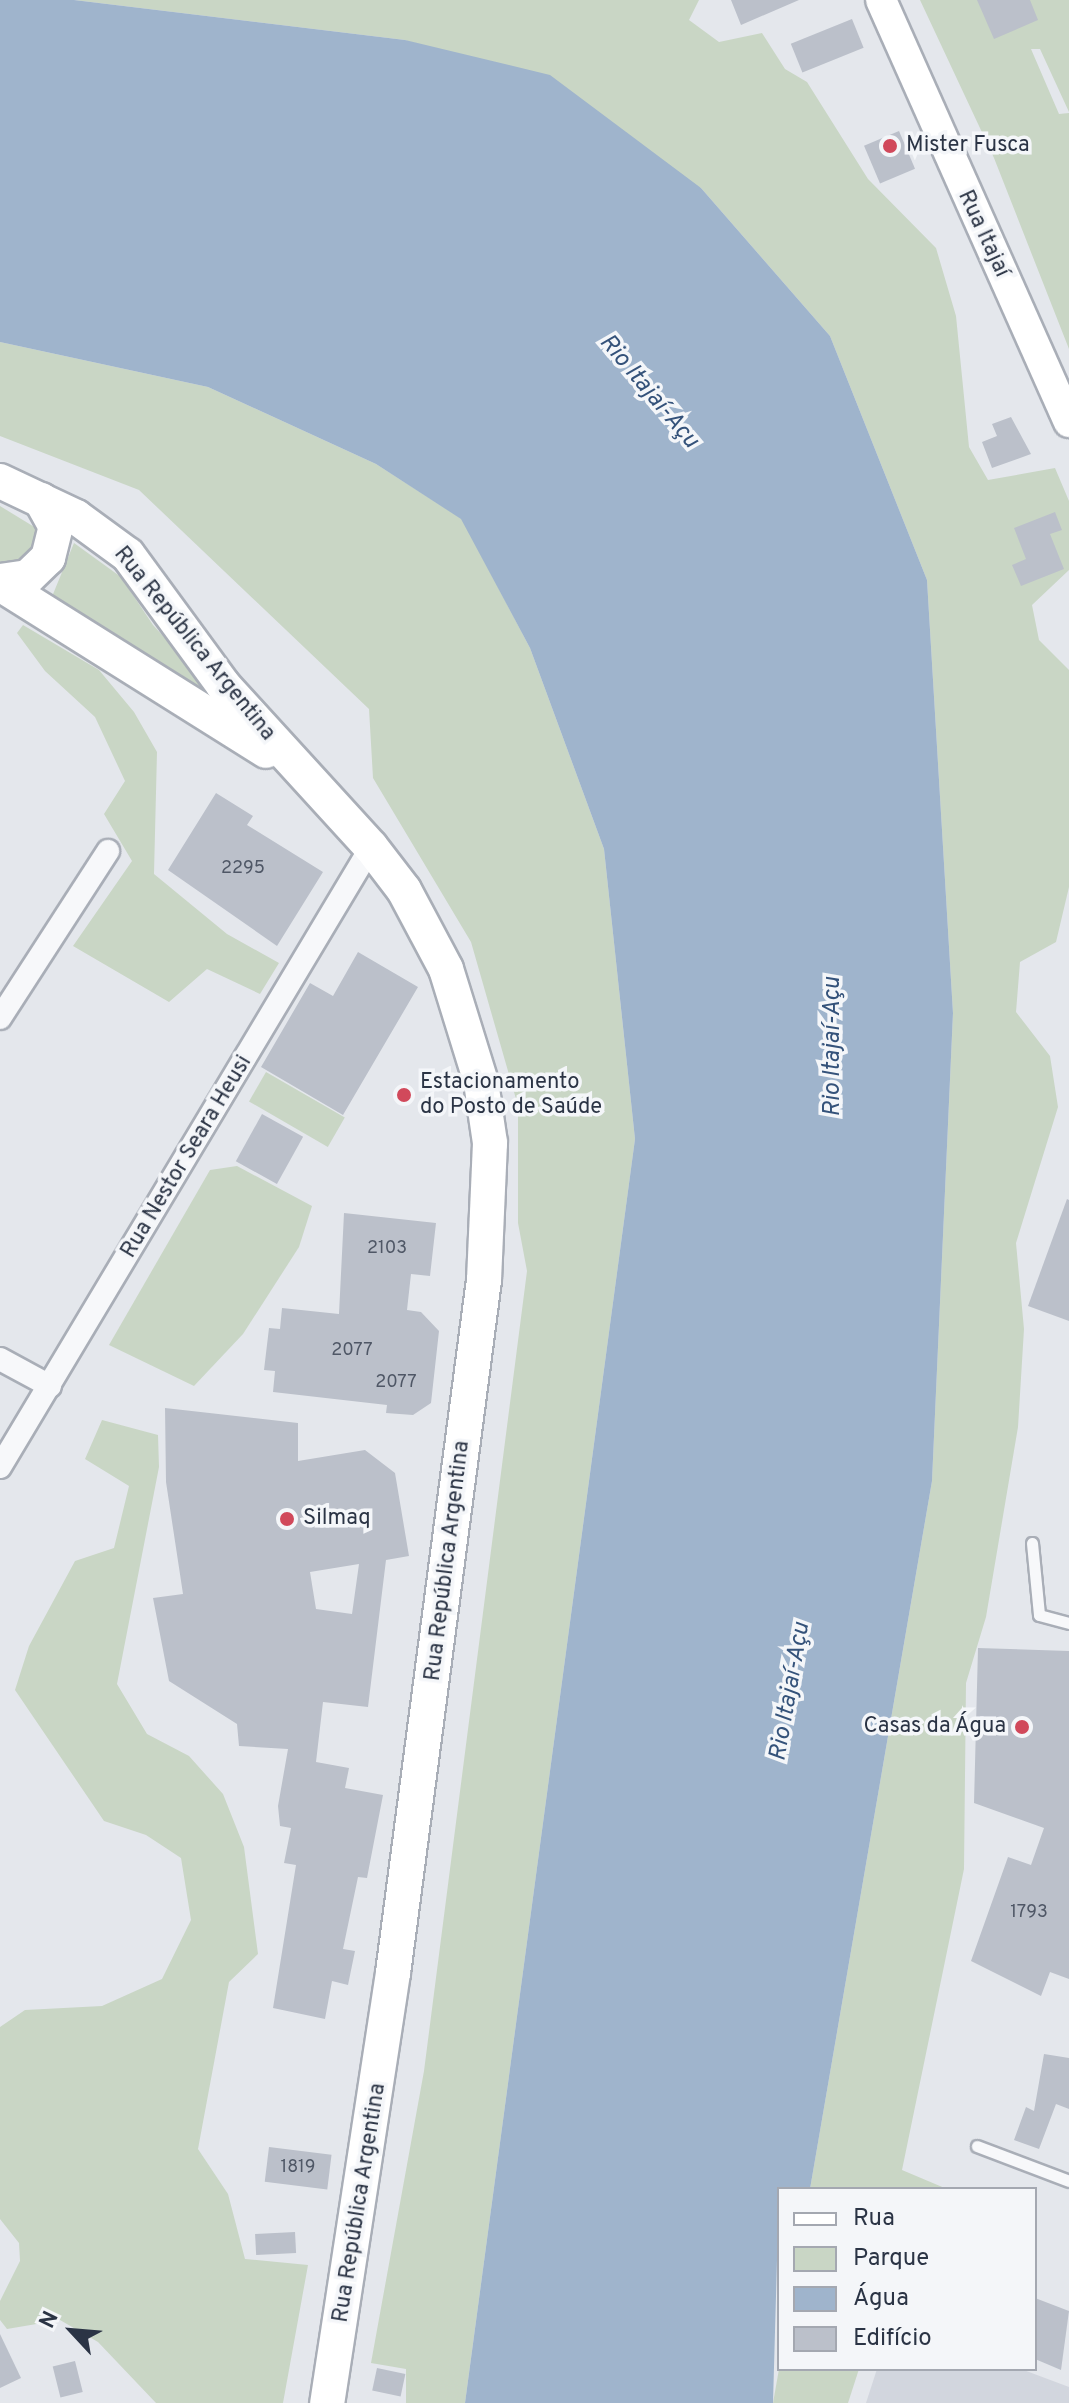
<!DOCTYPE html>
<html>
<head>
<meta charset="utf-8">
<style>
  body { margin:0 }
  #map { position:relative; width:1069px; height:2403px; overflow:hidden; background:#e4e7ec; font-family:Overpass,sans-serif }
  div>[style] { position:absolute }
  .built>* { inset:0; background:#d2d6de }
  .green>* { inset:0; background:#c9d6c5; transform-origin:0 0 }
  .water>* { inset:0; background:#9fb4cc }
  .building>* { inset:0; background:#bbc0ca; transform-origin:0 0 }
  .roads { filter:drop-shadow(2px 0 #a9aeb7) drop-shadow(-2px 0 #a9aeb7) drop-shadow(0 2px #a9aeb7) drop-shadow(0 -2px #a9aeb7) }
  .lane>* { height:11px; margin:-5.5px; padding:0 5.5px; transform-origin:5.5px; border-radius:5.5px; background:#f7f8fa }
  .street>* { height:22px; margin:-11px; padding:0 11px; transform-origin:11px; border-radius:11px; background:#f7f8fa }
  .secondary>* { height:30px; margin:-15px; padding:0 15px; transform-origin:15px; border-radius:15px; background:#fff }
  .primary>* { height:34px; margin:-17px; padding:0 17px; transform-origin:17px; border-radius:17px; background:#fff }
  .dots>* { width:22px; height:22px; translate:-50% -50%; box-sizing:border-box; border:4px solid #f4f6f9; border-radius:50% }
  span { translate:-50% -50%; white-space:nowrap; text-align:center; line-height:1.15; -webkit-text-stroke:7px #f4f6f9; paint-order:stroke }
  .number-label { font-size:18px; color:#4f5766 }
  .number-label span { -webkit-text-stroke-width:0 }
  .poi-label { font-size:22px; color:#2b3445 }
  .left { translate:0 -50%; text-align:left }
  .right { translate:-100% -50%; text-align:right }
  .street-label { font-size:22px; color:#2b3445 }
  .water-label { font-size:24px; color:#34527a; font-style:italic }
  .legend { position:absolute; left:777px; top:2187px; width:260px; height:184px; box-sizing:border-box; background:#f4f6f9; border:2px solid #a4a8b1; margin:0; padding:10px 14px; list-style:none; font-size:24px; color:#2b3445 }
  .legend li { display:flex; align-items:center; gap:16px; height:40px }
  .legend b { width:40px; border:2px solid #a4a8b1 }
  .north { position:absolute; left:32px; top:2291px; width:80px; height:80px; -webkit-text-stroke:6px #f4f6f9; paint-order:stroke; rotate:296deg; font-size:22px; font-weight:700; line-height:32px; text-align:center; color:#2b3445 }
  .north::after { content:''; display:block; margin:auto; width:28px; height:36px; background:#2b3445; clip-path:polygon(50% 0,100% 100%,50% 72%,0 100%) }
</style>
</head>
<body>
<div id="map">
  <div class="built">
    <div style="clip-path:polygon(877px 2369px,1021px 2369px,1069px 2387px,1069px 2403px,866px 2403px)"></div>
  </div>
  <div class="green">
    <div style="clip-path:polygon(74px 0,699px 0,689px 20px,719px 42px,762px 33px,785px 69px,807px 82px,868px 179px,936px 248px,956px 316px,969px 447px,988px 480px,1055px 468px,1069px 501px,1069px 570px,1032px 605px,1039px 640px,1069px 670px,1069px 887px,1056px 942px,1020px 962px,1016px 1012px,1050px 1056px,1058px 1107px,1016px 1243px,1024px 1329px,1018px 1427px,986px 1617px,966px 1683px,964px 1869px,902px 2170px,947px 2189px,810px 2189px,932px 1481px,953px 1013px,927px 580px,830px 336px,701px 188px,405px 40px)"></div>
    <div style="clip-path:polygon(920px 0,1069px 0,1069px 112px,1040px 49px,1031px 49px,1059px 114px,1069px 113px,1069px 349px,994px 158px)"></div>
    <div style="clip-path:polygon(0 342px,208px 387px,376px 464px,462px 519px,530px 648px,604px 849px,635px 1139px,465px 2403px,406px 2403px,406px 2369px,371px 2363px,424px 2071px,527px 1271px,518px 1223px,518px 1106px,471px 942px,373px 778px,369px 709px,139px 490px,0 436px)"></div>
    <div style="clip-path:polygon(0 506px,36px 528px,37px 542px,21px 564px,0 564px)"></div>
    <div style="clip-path:polygon(74px 543px,121px 577px,153px 625px,230px 709px,51px 599px)"></div>
    <div style="clip-path:polygon(23px 625px,99px 670px,134px 712px,157px 752px,154px 874px,227px 934px,279px 963px,260px 994px,207px 969px,169px 1002px,73px 946px,132px 861px,104px 814px,125px 781px,95px 717px,45px 671px,17px 633px)"></div>
    <div style="left:266px;top:1072px;width:91px;height:34px;rotate:30deg"></div>
    <div style="clip-path:polygon(237px 1166px,312px 1206px,299px 1247px,243px 1334px,194px 1386px,109px 1345px,210px 1170px)"></div>
    <div style="clip-path:polygon(102px 1420px,158px 1435px,159px 1467px,117px 1684px,147px 1734px,189px 1756px,223px 1794px,244px 1847px,258px 1954px,229px 1982px,198px 2149px,228px 2194px,245px 2259px,308px 2265px,283px 2403px,156px 2403px,98px 2342px,60px 2320px,7px 2329px,0 2320px,0 2301px,20px 2261px,19px 2243px,0 2219px,0 2027px,25px 2010px,102px 2006px,162px 1979px,191px 1920px,181px 1858px,146px 1835px,104px 1821px,15px 1690px,29px 1646px,75px 1561px,114px 1548px,129px 1486px,85px 1459px)"></div>
    <div style="clip-path:polygon(779px 2369px,859px 2369px,848px 2403px,773px 2403px)"></div>
  </div>
  <div class="water">
    <div style="clip-path:polygon(0 0,74px 0,405px 40px,550px 75px,701px 188px,830px 336px,927px 580px,953px 1013px,932px 1481px,810px 2189px,779px 2189px,773px 2403px,465px 2403px,635px 1139px,604px 849px,530px 648px,461px 519px,376px 464px,208px 387px,0 342px)"></div>
  </div>
  <div class="building">
    <div style="clip-path:polygon(731px 0,799px 0,741px 25px)"></div>
    <div style="clip-path:polygon(977px 0,1030px 0,1038px 20px,994px 39px)"></div>
    <div style="left:852px;top:19px;width:31px;height:66px;rotate:68deg"></div>
    <div style="left:899px;top:131px;width:41px;height:38px;rotate:67deg"></div>
    <div style="clip-path:polygon(1011px 417px,1031px 454px,992px 468px,982px 442px,997px 436px,992px 424px)"></div>
    <div style="clip-path:polygon(1055px 512px,1062px 530px,1050px 534px,1064px 569px,1021px 586px,1012px 565px,1026px 559px,1014px 528px)"></div>
    <div style="clip-path:polygon(216px 793px,253px 816px,247px 825px,323px 872px,277px 946px,168px 870px)"></div>
    <div style="clip-path:polygon(358px 952px,418px 987px,343px 1115px,261px 1067px,310px 983px,333px 996px)"></div>
    <div style="left:262px;top:1114px;width:47px;height:54px;rotate:29deg"></div>
    <div style="clip-path:polygon(1067px 1199px,1069px 1200px,1069px 1321px,1028px 1306px)"></div>
    <div style="clip-path:polygon(344px 1213px,436px 1223px,430px 1276px,411px 1274px,407px 1310px,421px 1312px,439px 1331px,431px 1403px,413px 1415px,386px 1413px,387px 1405px,273px 1392px,275px 1371px,264px 1370px,269px 1328px,280px 1329px,282px 1308px,339px 1314px)"></div>
    <div style="clip-path:polygon(evenodd,165px 1408px,298px 1423px,298px 1461px,365px 1450px,395px 1473px,409px 1556px,386px 1560px,368px 1707px,323px 1702px,316px 1762px,349px 1768px,345px 1788px,383px 1795px,367px 1878px,358px 1877px,343px 1949px,355px 1951px,348px 1985px,332px 1981px,325px 2019px,273px 2008px,296px 1865px,284px 1863px,291px 1828px,280px 1826px,278px 1806px,288px 1749px,239px 1746px,237px 1724px,169px 1681px,153px 1598px,183px 1594px,166px 1482px,165px 1408px,359px 1564px,352px 1614px,316px 1609px,310px 1572px,359px 1564px)"></div>
    <div style="clip-path:polygon(978px 1648px,1069px 1651px,1069px 1979px,1050px 1972px,1041px 1996px,971px 1961px,1008px 1857px,1031px 1865px,1044px 1828px,974px 1803px)"></div>
    <div style="clip-path:polygon(1044px 2054px,1069px 2058px,1069px 2109px,1056px 2104px,1039px 2149px,1014px 2140px,1026px 2107px,1034px 2111px)"></div>
    <div style="left:269px;top:2147px;width:63px;height:35px;rotate:7deg"></div>
    <div style="left:295px;top:2232px;width:21px;height:40px;rotate:87deg"></div>
    <div style="clip-path:polygon(1035px 2298px,1069px 2311px,1061px 2370px,1035px 2359px)"></div>
    <div style="clip-path:polygon(0 2334px,21px 2378px,0 2388px)"></div>
    <div style="left:75px;top:2361px;width:32px;height:23px;rotate:76deg"></div>
    <div style="left:377px;top:2368px;width:29px;height:23px;rotate:12deg"></div>
  </div>
  <div class="roads">
    <div class="lane">
      <div style="left:1032px;top:1543px;width:72px;rotate:84.4deg"></div>
      <div style="left:1039px;top:1615px;width:31px;rotate:15deg"></div>
      <div style="left:977px;top:2146px;width:98px;rotate:20.8deg"></div>
    </div>
    <div class="street">
      <div style="left:0;top:1018px;width:199px;rotate:-57.1deg"></div>
      <div style="left:0;top:1359px;width:57px;rotate:28.4deg"></div>
      <div style="left:0;top:1467px;width:723px;rotate:-59.1deg"></div>
    </div>
    <div class="secondary">
      <div style="left:881px;top:0;width:462px;rotate:66deg"></div>
    </div>
    <div class="primary">
      <div style="left:0;top:481px;width:84px;rotate:25.3deg"></div>
      <div style="left:76px;top:517px;width:64px;rotate:36.2deg"></div>
      <div style="left:128px;top:555px;width:161px;rotate:53.8deg"></div>
      <div style="left:223px;top:685px;width:219px;rotate:47.6deg"></div>
      <div style="left:371px;top:847px;width:54px;rotate:52.5deg"></div>
      <div style="left:404px;top:890px;width:89px;rotate:62deg"></div>
      <div style="left:446px;top:969px;width:118px;rotate:72.8deg"></div>
      <div style="left:481px;top:1082px;width:62px;rotate:81.6deg"></div>
      <div style="left:490px;top:1143px;width:137px;rotate:92.5deg"></div>
      <div style="left:484px;top:1280px;width:699px;rotate:97.48deg"></div>
      <div style="left:393px;top:1973px;width:435px;rotate:98.7deg"></div>
      <div style="left:0;top:581px;width:28px;rotate:-8deg"></div>
      <div style="left:28px;top:577px;width:28px;rotate:-44deg"></div>
      <div style="left:48px;top:558px;width:32px;rotate:-76deg"></div>
      <div style="left:56px;top:527px;width:31px;rotate:-119deg"></div>
      <div style="left:0;top:584px;width:314px;rotate:32.1deg"></div>
    </div>
  </div>
  <div class="dots">
    <div style="left:890px;top:146px;background:#d1495b"></div>
    <div style="left:404px;top:1095px;background:#d1495b"></div>
    <div style="left:287px;top:1519px;background:#d1495b"></div>
    <div style="left:1022px;top:1727px;background:#d1495b"></div>
  </div>
  <div class="number-label">
    <span style="left:243px;top:869px">2295</span>
    <span style="left:387px;top:1249px">2103</span>
    <span style="left:352px;top:1351px">2077</span>
    <span style="left:396px;top:1383px">2077</span>
    <span style="left:1029px;top:1913px">1793</span>
    <span style="left:298px;top:2168px">1819</span>
  </div>
  <div class="poi-label">
    <span class="left" style="left:906px;top:146px">Mister Fusca</span>
    <span class="left" style="left:420px;top:1095px">Estacionamento<br>do Posto de Saúde</span>
    <span class="left" style="left:303px;top:1519px">Silmaq</span>
    <span class="right" style="left:1006px;top:1727px">Casas da Água</span>
  </div>
  <div class="street-label">
    <span style="left:983px;top:234px;rotate:65deg">Rua Itajaí</span>
    <span style="left:194px;top:644px;rotate:51deg">Rua República Argentina</span>
    <span style="left:187px;top:1157px;rotate:-59deg">Rua Nestor Seara Heusi</span>
    <span style="left:448px;top:1561px;rotate:-83deg">Rua República Argentina</span>
    <span style="left:360px;top:2203px;rotate:-81deg">Rua República Argentina</span>
  </div>
  <div class="water-label">
    <span style="left:648px;top:392px;rotate:50deg">Rio Itajaí-Açu</span>
    <span style="left:834px;top:1047px;rotate:-90deg">Rio Itajaí-Açu</span>
    <span style="left:791px;top:1692px;rotate:-80deg">Rio Itajaí-Açu</span>
  </div>
  <ul class="legend">
  <li><b style="height:10px;background:#fff"></b>Rua</li>
  <li><b style="height:22px;background:#c9d6c5"></b>Parque</li>
  <li><b style="height:22px;background:#9fb4cc"></b>Água</li>
  <li><b style="height:22px;background:#bbc0ca"></b>Edifício</li>
  </ul>
  <div class="north">N</div>
</div>
</body>
</html>
